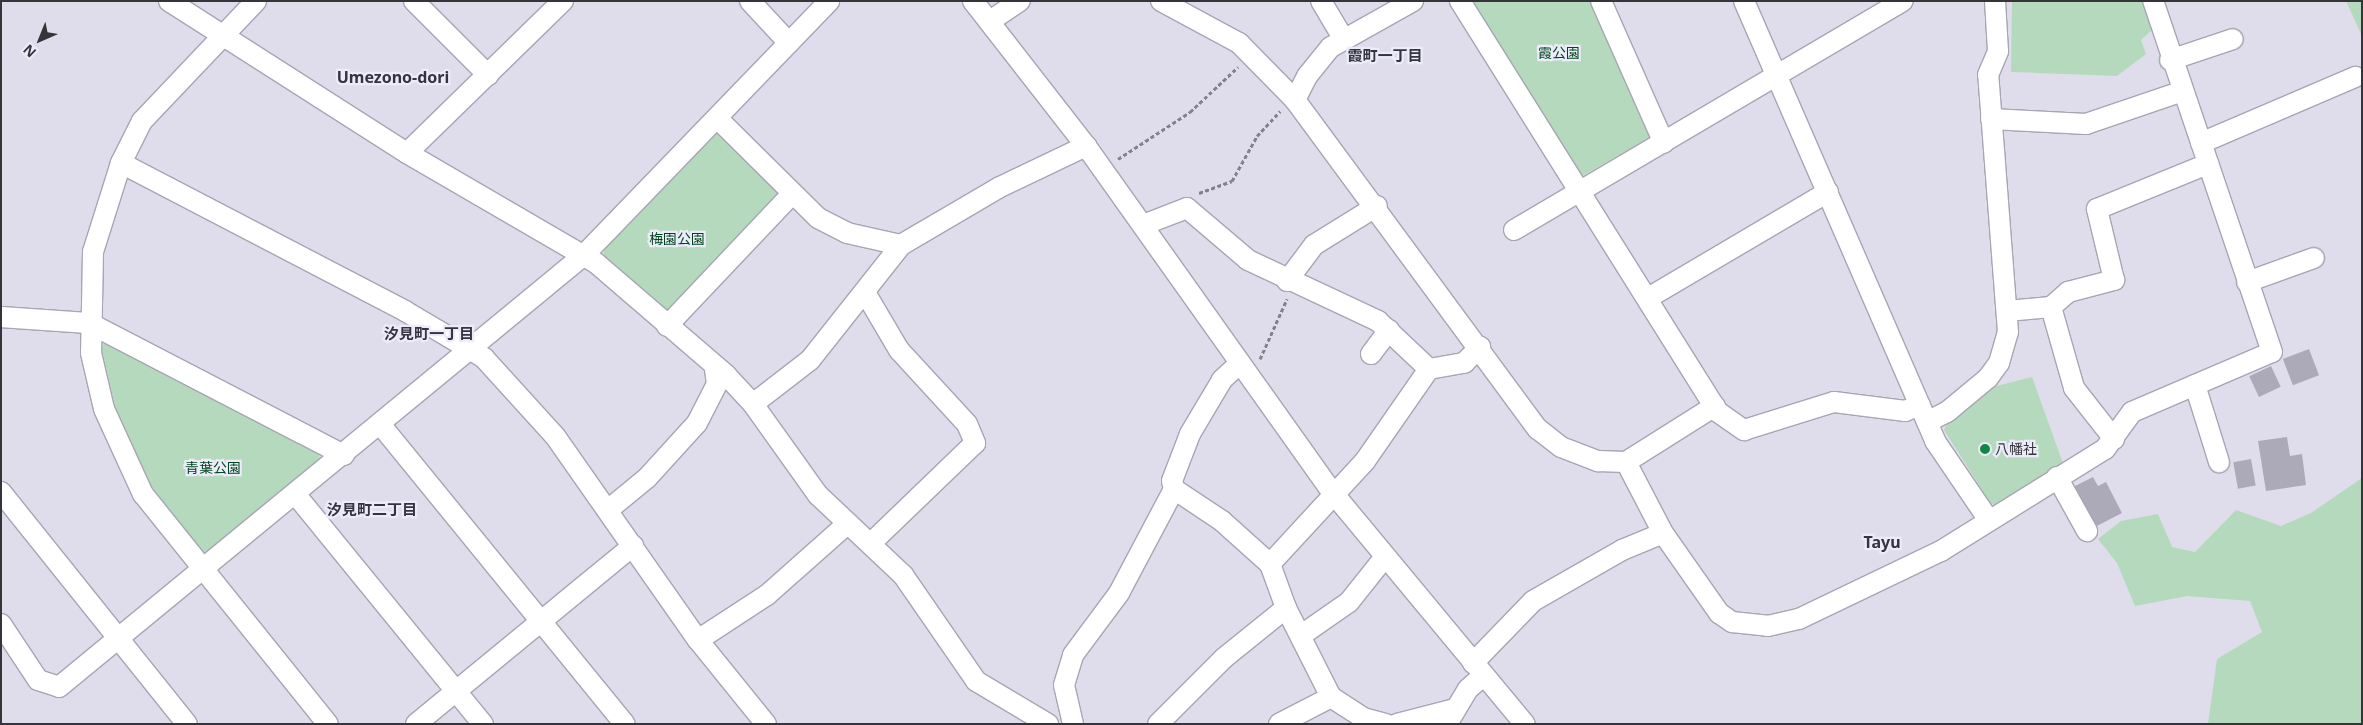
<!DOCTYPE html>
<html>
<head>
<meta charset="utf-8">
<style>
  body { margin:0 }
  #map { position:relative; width:2363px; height:725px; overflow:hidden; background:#dfddec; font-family:"Noto Sans","Noto Sans JP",sans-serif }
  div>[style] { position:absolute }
  .green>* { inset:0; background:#b5d9bc }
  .building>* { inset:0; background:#acaab8; transform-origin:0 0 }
  .path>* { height:3px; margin-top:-1.5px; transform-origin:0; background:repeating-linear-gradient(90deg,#83818b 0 4px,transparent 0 6.5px) }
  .roads { filter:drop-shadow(1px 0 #a7a5b4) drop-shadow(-1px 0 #a7a5b4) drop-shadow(0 1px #a7a5b4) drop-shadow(0 -1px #a7a5b4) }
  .minor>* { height:20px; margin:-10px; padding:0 10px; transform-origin:10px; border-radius:10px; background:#fff }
  .dots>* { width:14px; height:14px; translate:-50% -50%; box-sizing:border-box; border:2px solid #ecebfa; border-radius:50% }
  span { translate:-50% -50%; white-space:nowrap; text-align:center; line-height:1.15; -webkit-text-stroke:4.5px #ecebfa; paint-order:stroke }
  .park-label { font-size:14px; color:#00451c }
  .poi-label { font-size:14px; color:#35343a }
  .left { translate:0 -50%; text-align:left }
  .neighbourhood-label { font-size:15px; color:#34333e; font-weight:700 }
  .quarter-label { font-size:16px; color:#34333e; font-weight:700 }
  .frame { position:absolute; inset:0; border:2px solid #35343a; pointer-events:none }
  .north { position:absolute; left:15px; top:15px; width:50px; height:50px; -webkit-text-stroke:4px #ecebfa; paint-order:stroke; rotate:224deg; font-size:14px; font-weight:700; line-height:20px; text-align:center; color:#35343a }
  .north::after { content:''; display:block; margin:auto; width:18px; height:22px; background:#35343a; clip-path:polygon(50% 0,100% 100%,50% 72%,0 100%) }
</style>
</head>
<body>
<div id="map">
  <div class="green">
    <div style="clip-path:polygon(1467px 1px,1593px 1px,1654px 135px,1575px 180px)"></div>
    <div style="clip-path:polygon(2012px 1px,2148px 1px,2152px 30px,2141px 40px,2146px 54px,2117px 76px,2011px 72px)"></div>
    <div style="clip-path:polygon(2346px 1px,2362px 1px,2362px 36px)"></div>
    <div style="clip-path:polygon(724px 132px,781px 190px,780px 198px,674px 310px,665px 311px,604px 256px,604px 247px,715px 133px)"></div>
    <div style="clip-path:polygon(108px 342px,319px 453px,320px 462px,210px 552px,200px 551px,144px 476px,118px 418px,101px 346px)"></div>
    <div style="clip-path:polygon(2032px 377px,2064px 466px,2000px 505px,1991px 504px,1944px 430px,1949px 418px,1989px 388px)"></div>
    <div style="clip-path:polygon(2362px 478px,2362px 724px,2208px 724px,2217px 659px,2262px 632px,2250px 601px,2187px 596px,2135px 606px,2117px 563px,2098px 539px,2121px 521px,2158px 514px,2172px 547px,2195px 552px,2236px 510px,2281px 526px,2311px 513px)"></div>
  </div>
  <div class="building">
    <div style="left:2309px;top:349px;width:28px;height:28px;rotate:69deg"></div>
    <div style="left:2271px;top:366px;width:23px;height:24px;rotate:65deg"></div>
    <div style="clip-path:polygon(2287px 437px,2290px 456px,2302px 454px,2306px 485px,2266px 491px,2258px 441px)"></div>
    <div style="left:2251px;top:459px;width:27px;height:18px;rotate:80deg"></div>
    <div style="clip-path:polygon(2093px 477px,2098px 486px,2106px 482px,2122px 513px,2091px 529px,2071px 488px)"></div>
  </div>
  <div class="path">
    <div style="left:1118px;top:159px;width:86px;rotate:-33.1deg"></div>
    <div style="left:1190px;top:112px;width:66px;rotate:-43.2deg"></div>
    <div style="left:1199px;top:193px;width:35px;rotate:-20deg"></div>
    <div style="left:1232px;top:181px;width:51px;rotate:-60.9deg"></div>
    <div style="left:1257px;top:136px;width:34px;rotate:-47deg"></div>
    <div style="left:1260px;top:359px;width:66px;rotate:-65.8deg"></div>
  </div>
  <div class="roads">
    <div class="minor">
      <div style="left:169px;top:1px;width:282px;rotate:32.6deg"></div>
      <div style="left:407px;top:153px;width:219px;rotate:30.2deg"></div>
      <div style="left:596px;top:263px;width:172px;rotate:40.7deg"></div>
      <div style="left:726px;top:375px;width:40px;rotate:47deg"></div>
      <div style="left:753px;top:404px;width:112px;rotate:54.5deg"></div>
      <div style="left:818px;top:495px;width:117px;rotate:43.3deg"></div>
      <div style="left:903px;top:575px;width:129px;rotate:55.4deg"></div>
      <div style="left:976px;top:681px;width:84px;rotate:30.8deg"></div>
      <div style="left:256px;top:1px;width:166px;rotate:133.5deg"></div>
      <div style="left:142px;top:121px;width:47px;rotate:116.6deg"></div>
      <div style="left:121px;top:163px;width:93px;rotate:107.5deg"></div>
      <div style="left:93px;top:252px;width:101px;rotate:91.1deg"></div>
      <div style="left:91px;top:353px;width:57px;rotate:76.9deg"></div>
      <div style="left:104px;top:409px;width:94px;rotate:65.4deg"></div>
      <div style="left:143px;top:494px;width:295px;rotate:51.2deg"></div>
      <div style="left:414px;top:1px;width:105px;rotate:45deg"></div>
      <div style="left:750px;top:1px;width:57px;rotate:47.1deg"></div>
      <div style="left:973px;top:1px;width:184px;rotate:52.1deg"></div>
      <div style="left:1086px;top:146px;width:426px;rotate:54.6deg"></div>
      <div style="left:1333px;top:493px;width:300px;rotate:50.3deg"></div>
      <div style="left:1161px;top:1px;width:89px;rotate:28.3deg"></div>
      <div style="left:1239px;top:43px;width:80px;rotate:45.5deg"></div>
      <div style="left:1295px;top:100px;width:409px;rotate:53.6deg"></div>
      <div style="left:1538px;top:429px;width:29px;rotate:38deg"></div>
      <div style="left:1561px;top:447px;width:40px;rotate:21deg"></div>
      <div style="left:1598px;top:461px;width:28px;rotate:2deg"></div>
      <div style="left:1626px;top:462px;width:80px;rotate:62.5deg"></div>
      <div style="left:1321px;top:1px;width:43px;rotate:59.3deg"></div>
      <div style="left:1460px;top:1px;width:485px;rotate:57.9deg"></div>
      <div style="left:1718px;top:412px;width:32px;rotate:35deg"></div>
      <div style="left:1744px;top:430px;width:94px;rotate:-17.3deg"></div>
      <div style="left:1834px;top:402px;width:72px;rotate:7.2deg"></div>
      <div style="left:1905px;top:411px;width:16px;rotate:-22deg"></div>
      <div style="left:1601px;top:1px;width:155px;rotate:66.1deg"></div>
      <div style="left:1744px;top:1px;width:480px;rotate:66.5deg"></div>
      <div style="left:1935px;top:441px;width:94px;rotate:55.8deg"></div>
      <div style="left:990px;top:21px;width:36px;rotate:-34deg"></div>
      <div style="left:2170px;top:60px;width:66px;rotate:-18.4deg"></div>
      <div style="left:1295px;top:100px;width:28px;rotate:-63deg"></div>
      <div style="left:1308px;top:75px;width:36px;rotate:-51deg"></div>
      <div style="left:1331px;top:47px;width:94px;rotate:-29.3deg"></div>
      <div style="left:717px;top:118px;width:142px;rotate:44.7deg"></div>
      <div style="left:818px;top:218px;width:33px;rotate:27deg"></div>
      <div style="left:847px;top:233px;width:55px;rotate:12.5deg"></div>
      <div style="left:901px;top:245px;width:113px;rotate:-30.4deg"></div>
      <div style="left:998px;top:188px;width:98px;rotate:-25.5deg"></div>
      <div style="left:1991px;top:119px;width:95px;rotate:3deg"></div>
      <div style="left:2086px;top:124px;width:102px;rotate:-18.8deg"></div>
      <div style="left:2201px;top:143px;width:168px;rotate:-23.2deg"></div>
      <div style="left:407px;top:153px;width:218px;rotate:-44.3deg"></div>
      <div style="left:121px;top:163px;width:320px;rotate:27.5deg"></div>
      <div style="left:405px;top:311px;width:92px;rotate:30.7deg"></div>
      <div style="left:484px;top:358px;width:105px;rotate:47.7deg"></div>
      <div style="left:555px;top:436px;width:249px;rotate:55deg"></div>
      <div style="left:698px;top:640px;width:108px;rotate:51deg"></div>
      <div style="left:1143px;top:225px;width:47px;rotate:-21.1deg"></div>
      <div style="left:1187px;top:208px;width:80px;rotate:40.4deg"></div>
      <div style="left:1248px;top:260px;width:144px;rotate:25.1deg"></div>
      <div style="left:1378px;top:321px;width:70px;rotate:43.3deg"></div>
      <div style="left:1514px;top:230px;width:451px;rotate:-30.5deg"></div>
      <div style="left:1287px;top:281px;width:45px;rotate:-53.1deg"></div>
      <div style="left:1314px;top:245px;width:74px;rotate:-31.8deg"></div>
      <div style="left:2247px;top:282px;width:71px;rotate:-19.7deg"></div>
      <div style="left:866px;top:294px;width:65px;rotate:59.5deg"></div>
      <div style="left:899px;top:350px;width:100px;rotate:47.4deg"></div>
      <div style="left:967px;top:424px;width:21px;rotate:67deg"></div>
      <div style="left:975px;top:443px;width:144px;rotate:136.1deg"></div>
      <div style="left:1648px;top:298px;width:209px;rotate:-30.5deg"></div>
      <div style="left:2051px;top:307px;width:84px;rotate:74.1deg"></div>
      <div style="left:2074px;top:388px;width:65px;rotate:51.9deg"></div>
      <div style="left:2007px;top:311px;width:44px;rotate:-5.2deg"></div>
      <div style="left:2051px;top:307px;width:23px;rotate:-41deg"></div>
      <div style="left:2068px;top:292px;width:48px;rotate:-14.6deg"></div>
      <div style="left:2114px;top:280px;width:73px;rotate:-103.5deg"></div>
      <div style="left:2097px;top:209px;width:120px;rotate:-22.1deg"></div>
      <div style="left:1px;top:317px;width:88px;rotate:3.9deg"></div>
      <div style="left:89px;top:323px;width:287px;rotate:27.4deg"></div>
      <div style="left:667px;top:326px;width:182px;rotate:-46.6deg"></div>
      <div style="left:1371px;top:354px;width:30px;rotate:-53deg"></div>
      <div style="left:1240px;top:363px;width:25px;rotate:137deg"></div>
      <div style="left:1222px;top:380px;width:63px;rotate:120.7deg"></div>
      <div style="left:1190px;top:434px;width:50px;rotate:111deg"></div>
      <div style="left:1172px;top:481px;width:8px;rotate:76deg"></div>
      <div style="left:1174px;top:489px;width:58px;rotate:33.7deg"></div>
      <div style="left:1222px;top:521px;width:64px;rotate:41.9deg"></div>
      <div style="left:1270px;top:564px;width:47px;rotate:70deg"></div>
      <div style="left:1286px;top:608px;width:100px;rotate:63.2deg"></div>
      <div style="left:1331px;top:697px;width:38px;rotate:33deg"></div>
      <div style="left:1363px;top:718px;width:24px;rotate:15deg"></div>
      <div style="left:2195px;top:385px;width:81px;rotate:72.7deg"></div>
      <div style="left:753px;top:404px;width:72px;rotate:-37.7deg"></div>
      <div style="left:810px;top:360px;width:147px;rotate:-51.6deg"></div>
      <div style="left:1927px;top:422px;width:22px;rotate:-27deg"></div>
      <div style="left:1947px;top:412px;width:53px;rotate:-39.7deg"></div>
      <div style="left:1988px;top:378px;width:19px;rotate:-54deg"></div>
      <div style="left:1999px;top:363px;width:32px;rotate:-74deg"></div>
      <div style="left:2008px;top:332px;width:258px;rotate:-94.4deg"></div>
      <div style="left:1988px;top:75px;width:26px;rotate:-67deg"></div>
      <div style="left:1998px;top:51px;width:50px;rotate:-93.4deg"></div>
      <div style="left:380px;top:424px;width:387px;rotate:50.8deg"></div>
      <div style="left:1626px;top:462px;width:105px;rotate:-32.2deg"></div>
      <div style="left:2057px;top:477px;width:62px;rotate:60.9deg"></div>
      <div style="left:1px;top:492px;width:297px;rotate:51.3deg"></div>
      <div style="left:296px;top:495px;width:296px;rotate:50.8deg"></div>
      <div style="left:608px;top:510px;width:50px;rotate:-39.4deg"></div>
      <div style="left:647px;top:478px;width:74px;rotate:-47.7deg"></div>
      <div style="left:697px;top:423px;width:44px;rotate:-62.9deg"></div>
      <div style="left:717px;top:384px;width:14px;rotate:-98deg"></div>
      <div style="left:1270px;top:564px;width:140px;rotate:-47.3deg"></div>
      <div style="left:1365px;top:461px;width:112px;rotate:-55.2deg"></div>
      <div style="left:1429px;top:369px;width:36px;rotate:-10deg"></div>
      <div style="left:1464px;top:363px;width:23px;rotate:-45deg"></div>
      <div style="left:1px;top:624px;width:67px;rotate:56.5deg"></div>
      <div style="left:38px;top:680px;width:22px;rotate:18deg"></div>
      <div style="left:59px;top:687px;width:680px;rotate:-39.45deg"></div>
      <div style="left:584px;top:255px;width:353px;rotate:-46deg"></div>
      <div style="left:1303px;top:634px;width:56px;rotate:-34.8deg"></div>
      <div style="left:1349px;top:602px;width:56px;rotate:-51.5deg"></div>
      <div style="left:698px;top:640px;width:82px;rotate:-33.1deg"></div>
      <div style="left:767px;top:595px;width:108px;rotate:-41.6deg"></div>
      <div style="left:1473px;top:663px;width:86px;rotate:-45.9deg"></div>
      <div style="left:1533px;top:601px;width:103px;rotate:-29.8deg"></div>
      <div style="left:1622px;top:550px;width:44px;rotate:-22.5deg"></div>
      <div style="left:1663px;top:533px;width:98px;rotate:55deg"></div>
      <div style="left:1719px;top:613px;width:16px;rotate:35deg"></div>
      <div style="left:1732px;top:622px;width:36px;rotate:6deg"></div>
      <div style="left:1768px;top:626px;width:32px;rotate:-13deg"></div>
      <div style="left:1799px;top:619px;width:157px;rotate:-25.6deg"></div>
      <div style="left:1941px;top:551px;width:193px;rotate:-31.9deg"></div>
      <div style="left:2105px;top:449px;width:46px;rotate:-53.9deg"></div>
      <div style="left:2132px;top:412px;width:152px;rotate:-23.2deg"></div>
      <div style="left:2272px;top:352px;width:371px;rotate:-108.7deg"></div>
      <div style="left:416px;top:724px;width:281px;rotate:-39.4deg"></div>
      <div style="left:1073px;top:724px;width:40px;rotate:-103deg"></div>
      <div style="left:1064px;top:685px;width:31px;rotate:-73deg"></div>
      <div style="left:1073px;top:655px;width:77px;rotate:-53.4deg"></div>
      <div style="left:1119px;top:593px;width:118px;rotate:-62.1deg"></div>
      <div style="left:1158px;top:724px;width:93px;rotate:-45deg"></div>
      <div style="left:1224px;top:658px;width:80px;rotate:-38.9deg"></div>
      <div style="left:1279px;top:724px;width:59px;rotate:-27.4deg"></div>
      <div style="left:1397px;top:724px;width:60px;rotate:-14.5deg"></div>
      <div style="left:1447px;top:724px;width:41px;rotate:-59deg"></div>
      <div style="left:1468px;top:689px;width:20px;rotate:-41deg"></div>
    </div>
  </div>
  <div class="dots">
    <div style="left:1985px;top:449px;background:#118841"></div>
  </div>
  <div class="park-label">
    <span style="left:1559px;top:53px">霞公園</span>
    <span style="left:677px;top:239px">梅園公園</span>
    <span style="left:213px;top:468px">青葉公園</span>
  </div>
  <div class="poi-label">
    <span class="left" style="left:1995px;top:449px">八幡社</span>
  </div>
  <div class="neighbourhood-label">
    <span style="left:1385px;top:56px">霞町一丁目</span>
    <span style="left:429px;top:334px">汐見町一丁目</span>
    <span style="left:372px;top:510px">汐見町二丁目</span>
  </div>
  <div class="quarter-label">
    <span style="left:393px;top:77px">Umezono-dori</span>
    <span style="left:1882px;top:542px">Tayu</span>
  </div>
  <div class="frame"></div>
  <div class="north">N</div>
</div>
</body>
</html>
